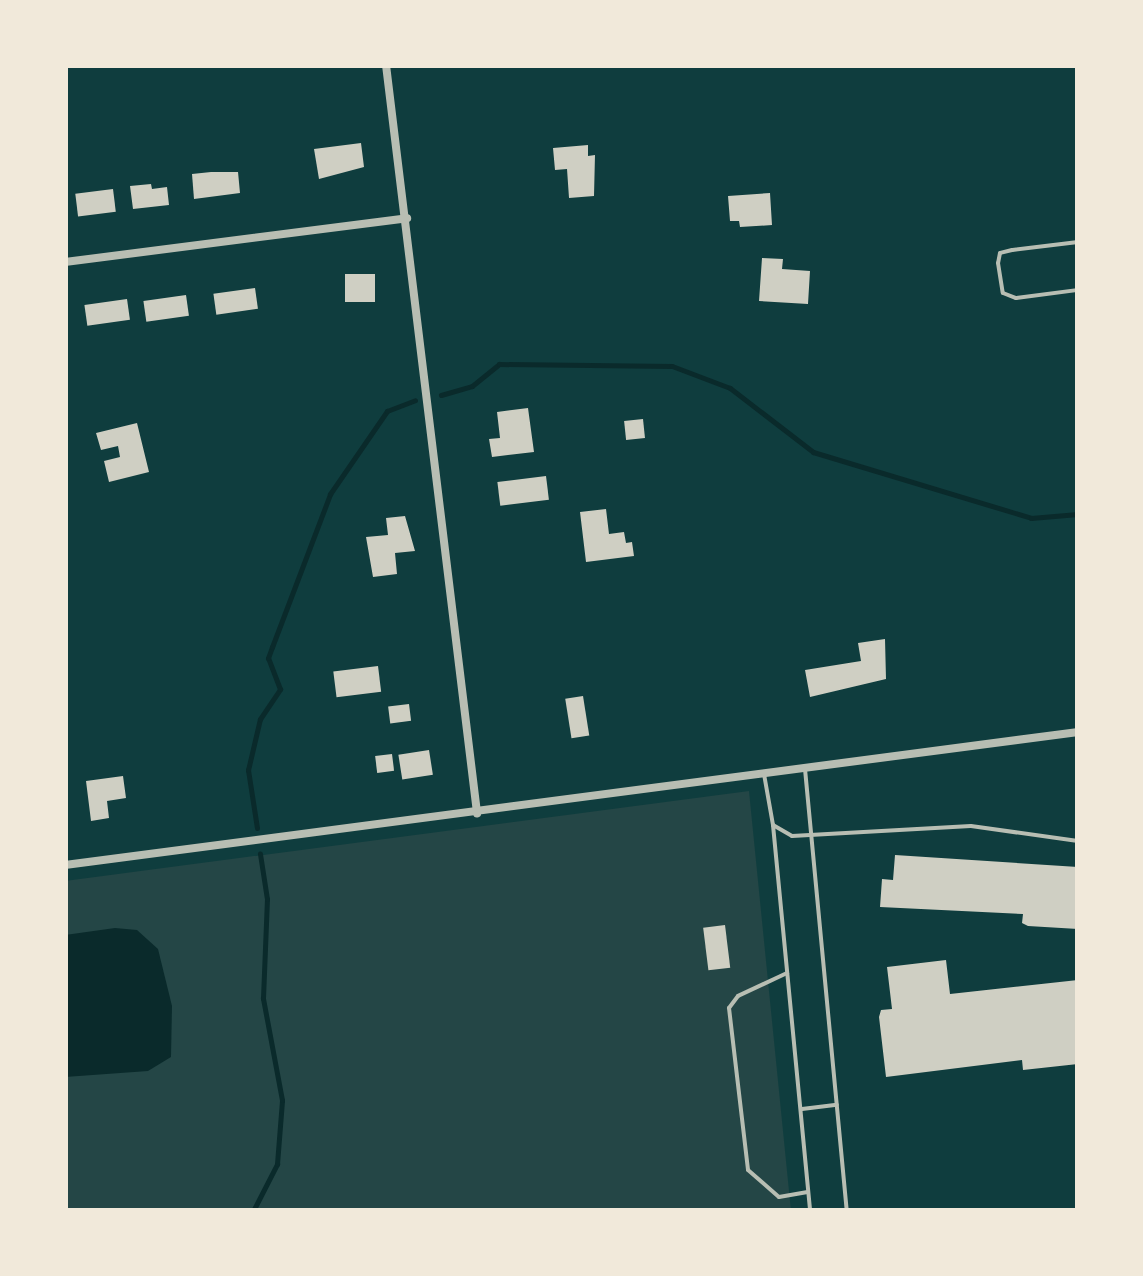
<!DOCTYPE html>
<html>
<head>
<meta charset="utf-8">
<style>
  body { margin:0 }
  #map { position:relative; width:1143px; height:1276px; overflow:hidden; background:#0f3d3e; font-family:"Source Sans 3",sans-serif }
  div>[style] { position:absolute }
  .green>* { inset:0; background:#244646 }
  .water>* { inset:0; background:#0a2a2b }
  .stream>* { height:5px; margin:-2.5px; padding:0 2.5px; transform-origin:2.5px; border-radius:2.5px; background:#0a2a2b }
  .building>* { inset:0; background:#cfcfc3; transform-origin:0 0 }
  .service>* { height:4px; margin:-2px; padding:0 2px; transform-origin:2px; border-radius:2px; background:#b8beb3 }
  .minor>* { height:8px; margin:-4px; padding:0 4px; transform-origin:4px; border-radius:4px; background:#b8beb3 }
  span { translate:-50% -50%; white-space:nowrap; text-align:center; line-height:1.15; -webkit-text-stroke:8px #f1e9da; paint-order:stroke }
  .frame { position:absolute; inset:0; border:68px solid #f1e9da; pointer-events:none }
</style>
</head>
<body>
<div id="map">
  <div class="green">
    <div style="clip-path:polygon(749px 791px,791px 1211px,65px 1211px,65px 881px)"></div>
  </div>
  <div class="water">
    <div style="clip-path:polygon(115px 928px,137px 930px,158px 949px,172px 1006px,171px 1057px,148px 1071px,65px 1077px,65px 935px)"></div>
  </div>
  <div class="stream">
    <div style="left:441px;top:395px;width:32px;rotate:-16deg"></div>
    <div style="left:472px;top:386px;width:35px;rotate:-39deg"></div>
    <div style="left:499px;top:364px;width:173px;rotate:0.7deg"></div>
    <div style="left:672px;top:366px;width:62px;rotate:20.8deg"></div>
    <div style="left:730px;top:388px;width:105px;rotate:37.6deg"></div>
    <div style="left:813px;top:452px;width:228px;rotate:16.8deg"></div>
    <div style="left:1031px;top:518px;width:47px;rotate:-4.9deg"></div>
    <div style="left:257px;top:828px;width:59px;rotate:-98.8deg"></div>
    <div style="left:248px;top:770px;width:52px;rotate:-76.8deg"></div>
    <div style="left:260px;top:719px;width:36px;rotate:-56deg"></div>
    <div style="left:280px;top:689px;width:33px;rotate:-111deg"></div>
    <div style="left:268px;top:658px;width:12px;rotate:-70deg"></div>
    <div style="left:272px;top:647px;width:164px;rotate:-69.2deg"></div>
    <div style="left:330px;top:494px;width:101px;rotate:-55.5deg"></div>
    <div style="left:387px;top:411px;width:30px;rotate:-21deg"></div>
    <div style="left:253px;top:1211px;width:53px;rotate:-62.9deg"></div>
    <div style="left:277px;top:1164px;width:64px;rotate:-85.5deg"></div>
    <div style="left:282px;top:1100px;width:104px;rotate:-100.6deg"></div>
    <div style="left:263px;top:998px;width:99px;rotate:-87.7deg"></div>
    <div style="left:267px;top:899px;width:46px;rotate:-98.8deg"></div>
  </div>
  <div class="building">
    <div style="clip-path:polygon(361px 143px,364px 167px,319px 179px,314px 149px)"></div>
    <div style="clip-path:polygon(588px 145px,588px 156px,595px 155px,594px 196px,569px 198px,567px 169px,555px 170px,553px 148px)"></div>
    <div style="clip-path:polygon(211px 172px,238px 172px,240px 193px,194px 199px,192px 174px)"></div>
    <div style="clip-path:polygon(151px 184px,152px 189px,167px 187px,169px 205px,133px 209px,130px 186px)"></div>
    <div style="left:113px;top:189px;width:23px;height:38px;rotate:83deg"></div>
    <div style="clip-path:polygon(770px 193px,772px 225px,740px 227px,739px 221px,730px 221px,728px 196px)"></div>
    <div style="clip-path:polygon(762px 258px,783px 259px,782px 269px,810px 271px,808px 304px,759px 301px)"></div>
    <div style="left:345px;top:274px;width:30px;height:28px"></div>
    <div style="left:255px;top:288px;width:21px;height:42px;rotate:82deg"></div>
    <div style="left:186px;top:295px;width:21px;height:43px;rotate:82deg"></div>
    <div style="left:127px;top:299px;width:21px;height:43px;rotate:82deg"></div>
    <div style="clip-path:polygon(528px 408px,534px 452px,492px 457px,489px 439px,500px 438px,497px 412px)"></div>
    <div style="left:643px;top:419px;width:19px;height:19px;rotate:84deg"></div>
    <div style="clip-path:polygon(137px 423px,149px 472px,109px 482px,104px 461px,120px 457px,118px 446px,101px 450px,96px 433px)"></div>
    <div style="left:546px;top:476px;width:24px;height:49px;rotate:83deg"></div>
    <div style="clip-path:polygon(606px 509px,609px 534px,624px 532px,626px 543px,632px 542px,634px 556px,586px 562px,580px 512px)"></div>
    <div style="clip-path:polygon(405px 516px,415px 551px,395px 553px,397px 574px,373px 577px,366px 537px,388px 535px,386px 518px)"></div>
    <div style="clip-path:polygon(885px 639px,886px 679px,810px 697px,805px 670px,861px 661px,858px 643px)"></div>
    <div style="left:378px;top:666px;width:26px;height:45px;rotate:83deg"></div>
    <div style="left:583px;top:696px;width:40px;height:18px;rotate:81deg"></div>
    <div style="left:409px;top:704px;width:17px;height:21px;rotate:83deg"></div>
    <div style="left:429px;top:750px;width:25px;height:31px;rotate:81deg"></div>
    <div style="left:392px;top:754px;width:17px;height:17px;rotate:83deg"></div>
    <div style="clip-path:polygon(123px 776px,126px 798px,107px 801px,109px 818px,91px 821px,86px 781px)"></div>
    <div style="clip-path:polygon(895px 855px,1078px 867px,1078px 929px,1028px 926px,1022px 923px,1023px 914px,880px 907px,882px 879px,893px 880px)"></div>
    <div style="left:725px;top:925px;width:43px;height:22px;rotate:83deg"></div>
    <div style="clip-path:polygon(946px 960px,950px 994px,1078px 980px,1078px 1064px,1023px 1070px,1022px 1060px,886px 1077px,879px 1017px,881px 1010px,892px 1009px,887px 967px)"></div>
  </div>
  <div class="service">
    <div style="left:1078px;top:242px;width:66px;rotate:173.1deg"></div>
    <div style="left:1012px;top:250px;width:12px;rotate:166deg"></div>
    <div style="left:1000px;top:253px;width:10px;rotate:101deg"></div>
    <div style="left:998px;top:263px;width:30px;rotate:81deg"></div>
    <div style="left:1003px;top:293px;width:14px;rotate:21deg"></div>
    <div style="left:1016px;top:298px;width:63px;rotate:-7.4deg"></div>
    <div style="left:805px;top:769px;width:444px;rotate:84.6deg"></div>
    <div style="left:764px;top:774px;width:52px;rotate:80deg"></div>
    <div style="left:773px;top:825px;width:22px;rotate:30deg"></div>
    <div style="left:792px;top:836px;width:179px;rotate:-3.2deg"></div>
    <div style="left:971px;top:826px;width:108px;rotate:8deg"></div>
    <div style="left:773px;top:825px;width:388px;rotate:84.5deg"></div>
    <div style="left:787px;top:973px;width:54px;rotate:154.9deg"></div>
    <div style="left:738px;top:996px;width:15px;rotate:127deg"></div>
    <div style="left:729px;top:1008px;width:163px;rotate:83.3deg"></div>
    <div style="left:748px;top:1170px;width:41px;rotate:41.1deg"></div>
    <div style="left:779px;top:1197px;width:29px;rotate:-10deg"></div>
    <div style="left:802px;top:1109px;width:35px;rotate:-7deg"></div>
  </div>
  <div class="minor">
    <div style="left:386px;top:65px;width:754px;rotate:83.06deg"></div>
    <div style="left:65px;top:262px;width:345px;rotate:-7.3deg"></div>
    <div style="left:65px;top:865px;width:1022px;rotate:-7.48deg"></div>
  </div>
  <div class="frame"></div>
</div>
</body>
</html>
